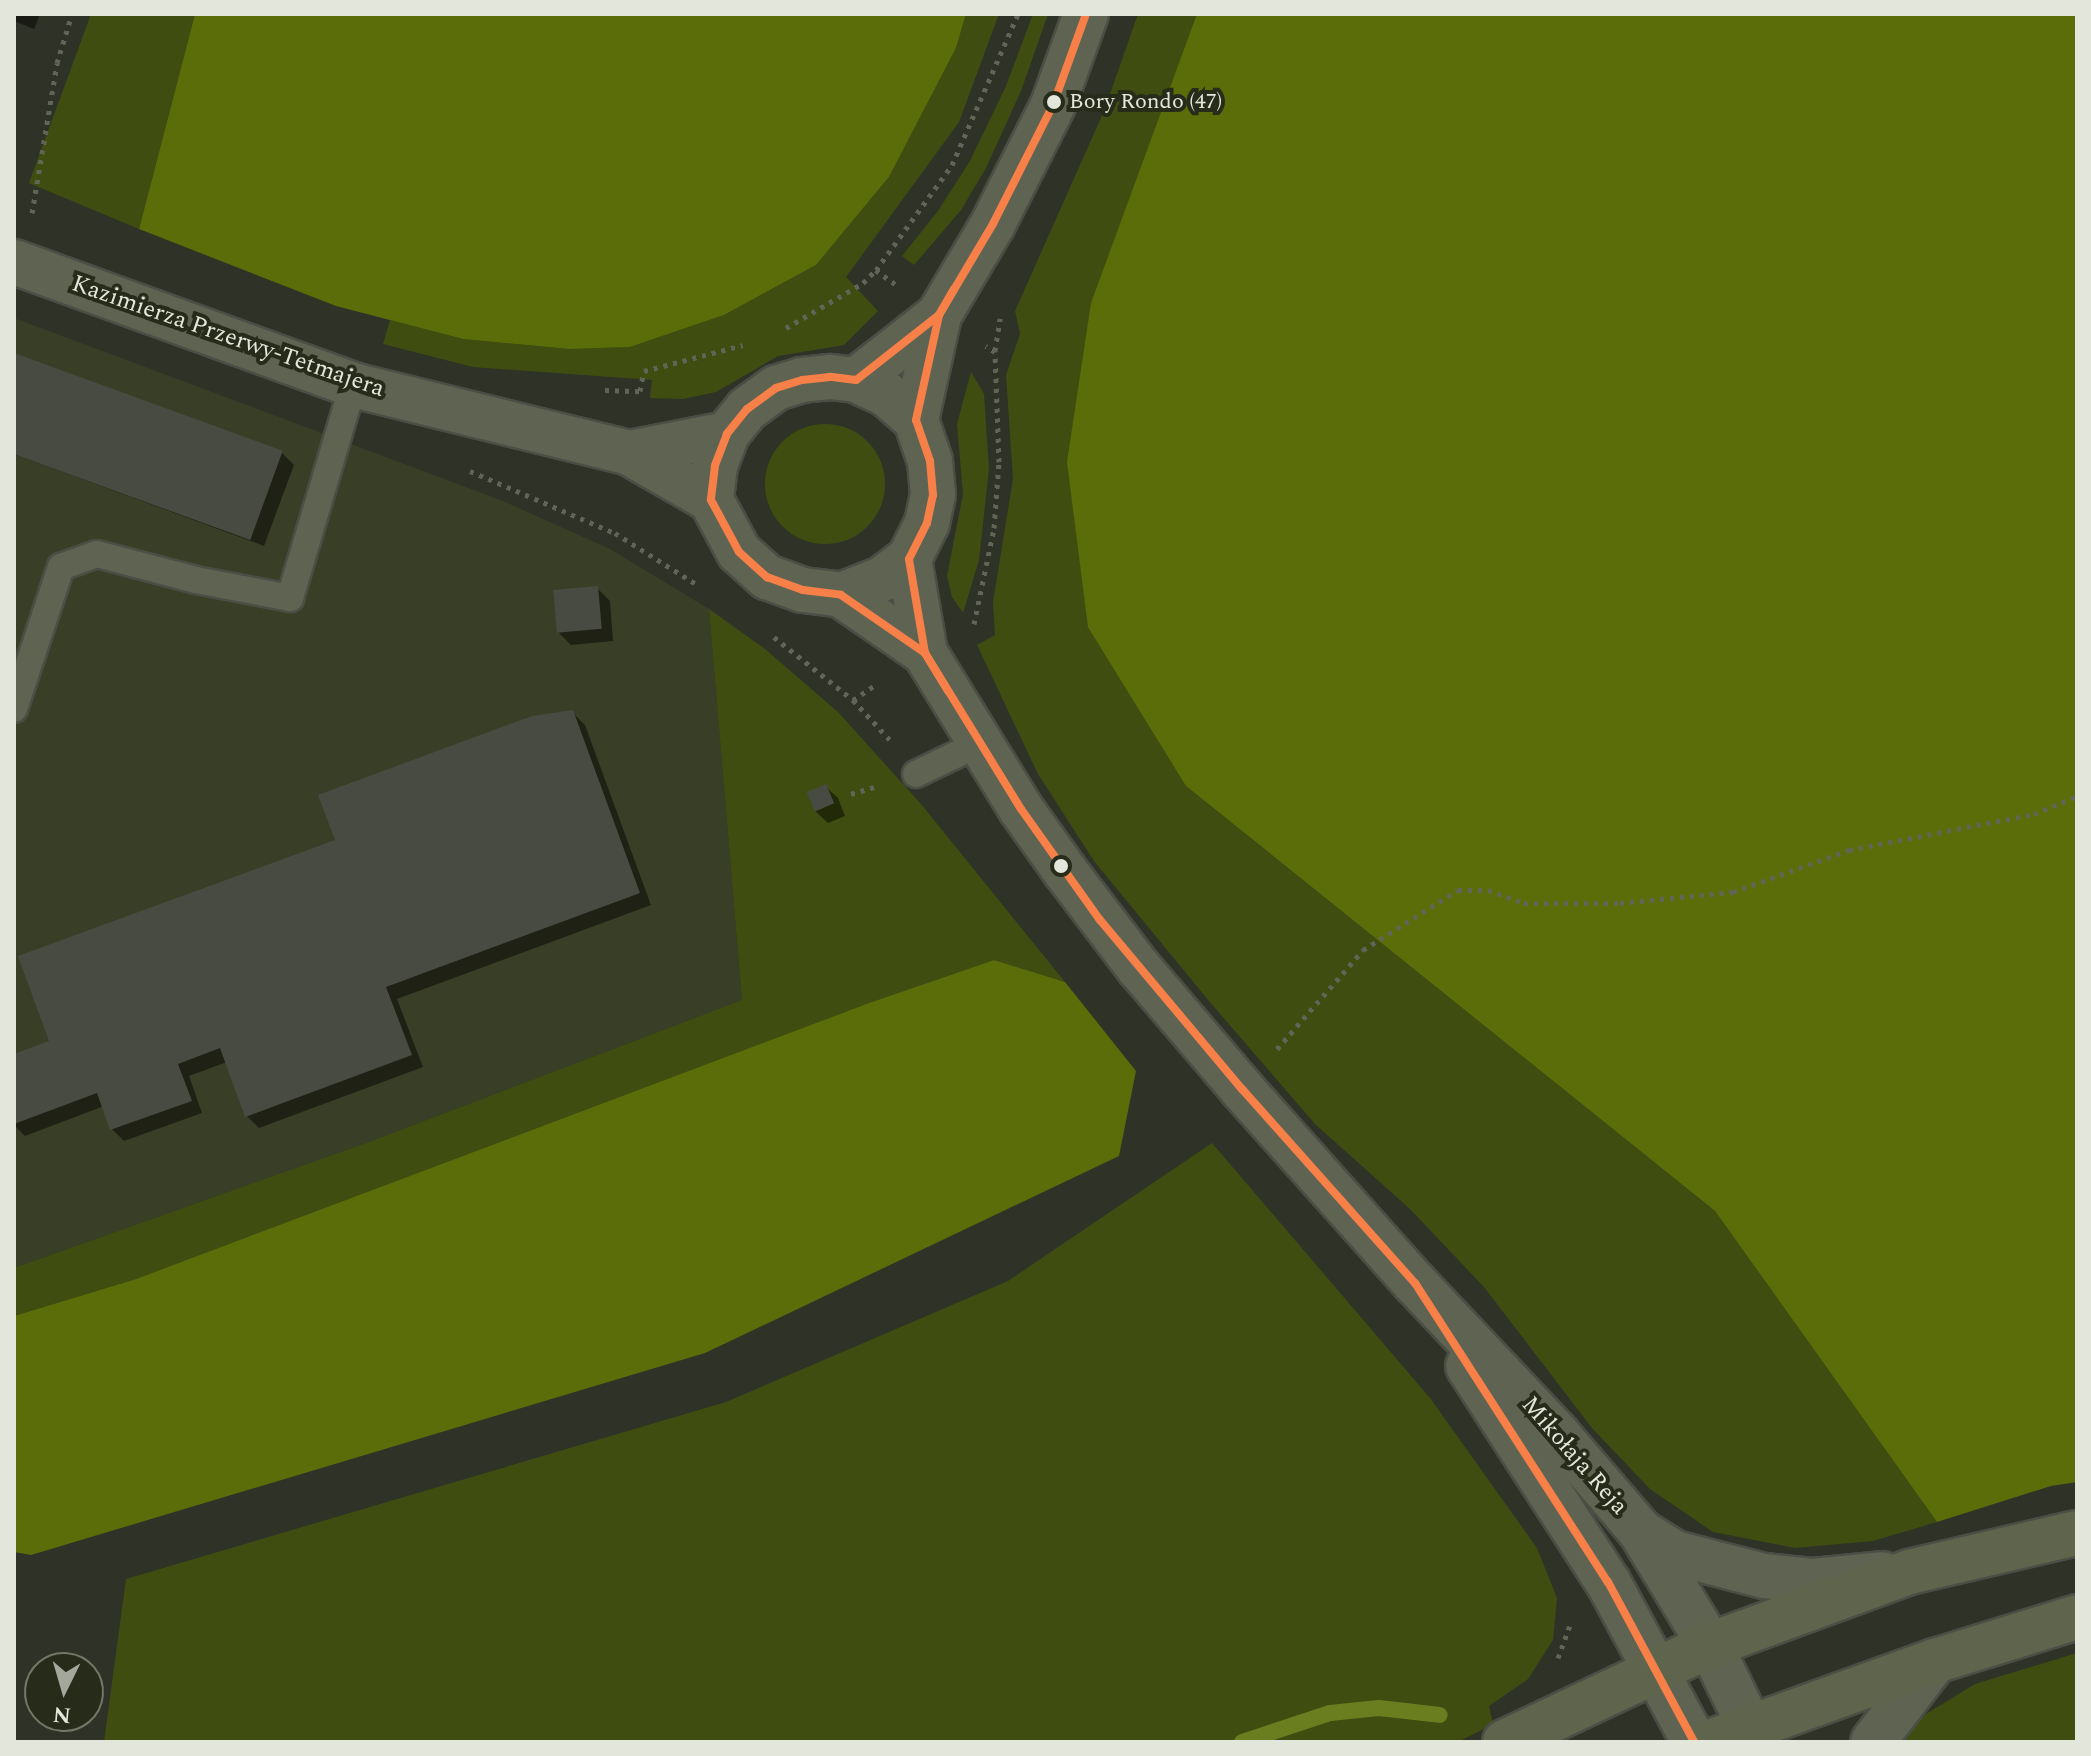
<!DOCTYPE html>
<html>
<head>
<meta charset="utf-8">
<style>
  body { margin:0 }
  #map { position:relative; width:2091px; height:1756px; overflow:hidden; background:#2f3227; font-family:Spectral,serif }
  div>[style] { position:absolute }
  .built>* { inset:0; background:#393f27 }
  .green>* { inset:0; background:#404d11 }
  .round { border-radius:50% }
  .forest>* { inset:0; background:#5b6d08 }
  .shadow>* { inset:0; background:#0007 }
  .stream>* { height:16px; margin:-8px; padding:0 8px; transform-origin:8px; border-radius:8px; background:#6a7e20 }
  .building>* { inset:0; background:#484b42; transform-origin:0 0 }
  .path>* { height:5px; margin-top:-2.5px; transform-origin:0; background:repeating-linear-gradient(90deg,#616558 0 4px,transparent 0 10px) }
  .roads { filter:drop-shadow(2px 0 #4b4e45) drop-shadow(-2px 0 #4b4e45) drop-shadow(0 2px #4b4e45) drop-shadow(0 -2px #4b4e45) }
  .service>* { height:26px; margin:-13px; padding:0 13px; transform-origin:13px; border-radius:13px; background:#5f6351 }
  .tertiary>* { height:44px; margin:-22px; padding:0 22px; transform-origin:22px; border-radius:22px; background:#5f6351 }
  .secondary>* { height:44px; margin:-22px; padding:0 22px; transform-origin:22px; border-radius:22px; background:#5f654d }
  .bus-1>* { height:8px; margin:-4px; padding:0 4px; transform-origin:4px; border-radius:4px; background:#f78048 }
  .dots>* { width:22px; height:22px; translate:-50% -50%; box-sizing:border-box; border:4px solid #272c1a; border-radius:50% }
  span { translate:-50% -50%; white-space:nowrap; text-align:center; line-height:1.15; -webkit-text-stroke:8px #272c1a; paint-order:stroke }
  .bus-label { font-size:22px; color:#e3e7db }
  .left { translate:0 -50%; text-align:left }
  .street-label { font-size:24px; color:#e3e7db }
  .frame { position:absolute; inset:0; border:16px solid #e3e7db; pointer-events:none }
  .north { position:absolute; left:24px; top:1652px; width:80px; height:80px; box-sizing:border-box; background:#272c1a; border:2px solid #727767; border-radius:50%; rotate:185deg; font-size:22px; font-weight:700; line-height:32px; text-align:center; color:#e3e7db }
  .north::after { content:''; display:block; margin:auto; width:28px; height:36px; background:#a4a89c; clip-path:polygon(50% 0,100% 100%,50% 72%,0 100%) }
</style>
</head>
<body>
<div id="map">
  <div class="built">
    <div style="clip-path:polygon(14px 318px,503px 501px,610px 549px,709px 609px,742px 1000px,369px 1142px,14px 1268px)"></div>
  </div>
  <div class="green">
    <div style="clip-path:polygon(91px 14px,195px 14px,139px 229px,29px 183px)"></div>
    <div style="clip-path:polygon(966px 14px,999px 14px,959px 122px,846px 277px,878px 311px,844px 345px,778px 356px,716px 392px,683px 399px,650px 398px,652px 380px,473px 367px,383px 344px,390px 320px,463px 339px,568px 349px,630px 347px,724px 315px,816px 265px,889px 177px,956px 48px)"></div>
    <div style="clip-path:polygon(1033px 14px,1048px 14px,1021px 91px,986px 168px,961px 210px,914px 265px,902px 256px,938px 211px,970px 161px,1006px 86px)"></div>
    <div style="clip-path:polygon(1138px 14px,1197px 14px,1194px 29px,1186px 786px,1715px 1211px,1937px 1522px,1873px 1541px,1795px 1548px,1713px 1532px,1650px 1489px,1592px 1428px,1484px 1287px,1410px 1209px,1315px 1124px,1209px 1001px,1094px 861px,1038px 774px,977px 645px,995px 635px,993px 602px,1013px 479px,1006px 375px,1020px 334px,1015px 311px,1104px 111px)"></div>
    <div style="clip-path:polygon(971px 372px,984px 394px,989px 469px,979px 560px,963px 613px,952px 597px,947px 576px,963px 494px,957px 424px)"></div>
    <div class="round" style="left:765px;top:424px;width:120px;height:120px"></div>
    <div style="clip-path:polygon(709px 609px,765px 649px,838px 712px,921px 804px,1065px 982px,994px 960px,869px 1003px,136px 1279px,14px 1316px,14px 1268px,369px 1142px,742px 1000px)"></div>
    <div style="clip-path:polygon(1212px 1143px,1430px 1398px,1537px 1548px,1557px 1598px,1553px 1640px,1528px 1679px,1489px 1706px,1493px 1724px,1458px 1742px,104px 1742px,126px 1579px,726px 1402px,1008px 1281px)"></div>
    <div style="clip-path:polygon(2077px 1653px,2077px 1742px,1902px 1742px,1916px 1720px,1975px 1684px)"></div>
  </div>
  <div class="forest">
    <div style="clip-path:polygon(195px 14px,966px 14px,956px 48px,889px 177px,816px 265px,724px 315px,630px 347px,569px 349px,463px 339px,336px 306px,139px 229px)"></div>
    <div style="clip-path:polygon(1197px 14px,2077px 14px,2077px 1482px,2051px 1486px,1937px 1522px,1715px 1211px,1186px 786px,1088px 627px,1067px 462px,1091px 303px)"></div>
    <div style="clip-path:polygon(994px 960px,1065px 982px,1136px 1071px,1119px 1156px,705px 1353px,31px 1555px,14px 1552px,14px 1316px,136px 1279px,869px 1003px)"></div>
  </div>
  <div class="shadow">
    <div style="clip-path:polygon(14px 14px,40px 14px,34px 29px,14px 21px)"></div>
    <div style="clip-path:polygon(14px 355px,281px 452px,294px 465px,264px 546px,14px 454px)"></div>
    <div style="clip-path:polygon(598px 589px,610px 601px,613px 641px,571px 645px,558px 632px)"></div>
    <div style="clip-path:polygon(572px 712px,585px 725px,651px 905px,397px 999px,423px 1067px,259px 1128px,247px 1116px,227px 1062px,189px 1076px,202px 1113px,124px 1141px,112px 1129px,104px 1106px,25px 1136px,14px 1125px,14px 1056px,52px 1042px,338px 842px)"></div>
    <div style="clip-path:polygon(825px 786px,838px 798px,845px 816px,828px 823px,815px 811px)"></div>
  </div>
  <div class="stream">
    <div style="left:1242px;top:1742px;width:93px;rotate:-18.2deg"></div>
    <div style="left:1330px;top:1713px;width:49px;rotate:-5.8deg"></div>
    <div style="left:1379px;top:1708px;width:61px;rotate:6.5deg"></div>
  </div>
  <div class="building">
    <div style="left:14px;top:353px;width:286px;height:95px;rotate:20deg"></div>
    <div style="left:598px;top:586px;width:43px;height:45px;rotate:85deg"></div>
    <div style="clip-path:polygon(573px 710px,640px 893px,386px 987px,412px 1055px,245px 1117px,220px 1048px,178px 1064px,192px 1101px,110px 1130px,97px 1093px,14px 1124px,14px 1054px,49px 1041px,18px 956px,335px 840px,318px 795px,532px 716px)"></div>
    <div style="left:826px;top:784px;width:21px;height:21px;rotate:67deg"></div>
  </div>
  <div class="path">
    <div style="left:32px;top:213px;width:152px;rotate:-80.5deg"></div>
    <div style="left:57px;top:63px;width:51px;rotate:-73deg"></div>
    <div style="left:895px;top:284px;width:24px;rotate:-144deg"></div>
    <div style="left:876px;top:270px;width:130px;rotate:-54.1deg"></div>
    <div style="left:952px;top:165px;width:165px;rotate:-66.4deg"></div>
    <div style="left:786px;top:328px;width:89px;rotate:-30.3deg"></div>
    <div style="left:863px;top:283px;width:18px;rotate:-45deg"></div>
    <div style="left:995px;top:351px;width:33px;rotate:-81deg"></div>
    <div style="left:605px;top:390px;width:35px;rotate:2deg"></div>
    <div style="left:640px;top:391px;width:20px;rotate:-79deg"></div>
    <div style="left:644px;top:371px;width:102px;rotate:-14.7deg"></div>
    <div style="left:470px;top:471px;width:158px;rotate:23.2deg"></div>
    <div style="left:615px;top:533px;width:96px;rotate:32.2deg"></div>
    <div style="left:974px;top:624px;width:98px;rotate:-78.2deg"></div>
    <div style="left:994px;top:528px;width:66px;rotate:-85.7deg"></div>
    <div style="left:999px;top:462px;width:110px;rotate:-92.1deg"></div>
    <div style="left:995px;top:352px;width:11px;rotate:-146deg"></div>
    <div style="left:774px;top:637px;width:101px;rotate:38.6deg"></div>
    <div style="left:853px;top:700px;width:29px;rotate:-34deg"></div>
    <div style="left:853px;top:700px;width:54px;rotate:47.2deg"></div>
    <div style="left:851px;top:794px;width:27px;rotate:-17deg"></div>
    <div style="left:1277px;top:1049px;width:131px;rotate:-49deg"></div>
    <div style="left:1363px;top:950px;width:112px;rotate:-32.3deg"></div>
    <div style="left:1458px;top:890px;width:30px"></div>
    <div style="left:1488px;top:890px;width:38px;rotate:20deg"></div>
    <div style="left:1524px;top:903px;width:96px"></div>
    <div style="left:1620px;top:903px;width:114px;rotate:-5.6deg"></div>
    <div style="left:1733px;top:892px;width:123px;rotate:-19.9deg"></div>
    <div style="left:1849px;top:850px;width:188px;rotate:-11deg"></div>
    <div style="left:2034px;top:814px;width:47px;rotate:-22.7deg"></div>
    <div style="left:1558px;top:1658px;width:37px;rotate:-70deg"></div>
  </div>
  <div class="roads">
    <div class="service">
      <div style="left:14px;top:709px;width:150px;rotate:-71.7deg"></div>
      <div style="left:61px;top:567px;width:38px;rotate:-20deg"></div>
      <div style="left:97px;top:554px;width:102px;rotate:14.7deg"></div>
      <div style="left:196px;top:580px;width:96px;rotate:10.8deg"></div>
      <div style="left:290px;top:598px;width:222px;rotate:-73.5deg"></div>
      <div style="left:916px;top:774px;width:71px;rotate:-25.8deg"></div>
    </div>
    <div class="tertiary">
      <div style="left:14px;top:262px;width:361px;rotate:19.9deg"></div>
      <div style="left:353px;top:385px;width:284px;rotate:13.8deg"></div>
      <div style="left:629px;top:453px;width:95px;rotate:29.8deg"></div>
      <div style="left:856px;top:380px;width:105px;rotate:-38.1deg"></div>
      <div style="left:939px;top:315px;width:106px;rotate:-59.3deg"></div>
      <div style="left:993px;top:224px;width:133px;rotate:-63.2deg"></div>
      <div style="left:1053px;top:105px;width:97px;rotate:-70.1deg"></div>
      <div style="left:916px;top:420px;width:107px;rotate:-77.6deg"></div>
      <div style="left:629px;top:453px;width:100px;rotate:-11deg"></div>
      <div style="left:909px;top:559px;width:95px;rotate:80.3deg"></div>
      <div style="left:925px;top:653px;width:183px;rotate:58.4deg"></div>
      <div style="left:1021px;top:809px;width:76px;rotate:54.6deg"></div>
      <div style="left:1065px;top:871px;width:122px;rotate:52.7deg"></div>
      <div style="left:1139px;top:968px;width:159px;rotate:49.6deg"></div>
      <div style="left:1242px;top:1089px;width:260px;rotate:48.3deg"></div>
      <div style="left:1415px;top:1283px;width:209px;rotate:46.7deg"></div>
      <div style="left:1558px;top:1435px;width:128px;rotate:49.4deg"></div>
      <div style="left:1641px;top:1532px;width:132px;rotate:58.6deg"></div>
      <div style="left:1710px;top:1645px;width:108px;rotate:64.1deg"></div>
      <div style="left:841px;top:595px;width:44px;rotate:-21.3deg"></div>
      <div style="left:882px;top:579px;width:34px;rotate:-37deg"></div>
      <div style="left:909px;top:559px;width:40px;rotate:-63.4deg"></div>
      <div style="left:927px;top:523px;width:29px;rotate:-78deg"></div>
      <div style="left:933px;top:495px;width:34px;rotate:-95deg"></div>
      <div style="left:930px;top:461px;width:43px;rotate:-108.9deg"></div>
      <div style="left:916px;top:420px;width:40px;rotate:-139deg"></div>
      <div style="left:886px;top:394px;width:33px;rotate:-155deg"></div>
      <div style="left:856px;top:380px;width:26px;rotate:-173deg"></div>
      <div style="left:830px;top:377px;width:28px;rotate:174deg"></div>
      <div style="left:802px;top:380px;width:27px;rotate:163deg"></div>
      <div style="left:776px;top:388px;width:36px;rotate:144deg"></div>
      <div style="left:747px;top:409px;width:32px;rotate:129deg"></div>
      <div style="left:727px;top:434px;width:34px;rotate:111deg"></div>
      <div style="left:715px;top:466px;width:34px;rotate:97deg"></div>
      <div style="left:711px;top:500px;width:59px;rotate:61.7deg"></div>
      <div style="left:739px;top:552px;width:38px;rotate:42deg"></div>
      <div style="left:767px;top:577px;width:38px;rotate:20deg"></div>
      <div style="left:803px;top:590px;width:38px;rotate:7deg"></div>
      <div style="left:841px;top:595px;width:102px;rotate:34.6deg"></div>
      <div style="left:1468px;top:1366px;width:257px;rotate:57.1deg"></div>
      <div style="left:1608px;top:1582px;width:182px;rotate:61.7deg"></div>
      <div style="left:1641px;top:1532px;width:40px;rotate:32deg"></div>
      <div style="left:1675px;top:1553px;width:92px;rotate:14.5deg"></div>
      <div style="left:1764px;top:1576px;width:48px;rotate:5.9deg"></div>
      <div style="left:1812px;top:1581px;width:71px;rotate:-5.6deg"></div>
      <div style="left:1873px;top:1742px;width:102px;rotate:-52.6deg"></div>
    </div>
    <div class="secondary">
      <div style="left:1505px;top:1742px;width:227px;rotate:-25.3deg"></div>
      <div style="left:1710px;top:1645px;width:212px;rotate:-20.1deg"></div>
      <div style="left:1909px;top:1572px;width:172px;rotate:-13.1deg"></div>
      <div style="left:1710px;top:1742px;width:239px;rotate:-19.8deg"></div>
      <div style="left:1935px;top:1661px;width:149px;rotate:-17.2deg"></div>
    </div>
  </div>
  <div class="bus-1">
    <div style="left:1086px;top:14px;width:97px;rotate:109.9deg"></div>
    <div style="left:1053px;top:105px;width:133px;rotate:116.8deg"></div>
    <div style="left:993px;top:224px;width:106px;rotate:120.7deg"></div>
    <div style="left:939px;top:315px;width:105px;rotate:141.9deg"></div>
    <div style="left:856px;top:380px;width:26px;rotate:-173deg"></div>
    <div style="left:830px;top:377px;width:28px;rotate:174deg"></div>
    <div style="left:802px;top:380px;width:27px;rotate:163deg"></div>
    <div style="left:776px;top:388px;width:36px;rotate:144deg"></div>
    <div style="left:747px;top:409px;width:32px;rotate:129deg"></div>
    <div style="left:727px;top:434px;width:34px;rotate:111deg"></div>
    <div style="left:715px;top:466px;width:34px;rotate:97deg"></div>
    <div style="left:711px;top:500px;width:59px;rotate:61.7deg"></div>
    <div style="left:739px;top:552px;width:38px;rotate:42deg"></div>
    <div style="left:767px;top:577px;width:38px;rotate:20deg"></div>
    <div style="left:803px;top:590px;width:38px;rotate:7deg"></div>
    <div style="left:841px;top:595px;width:102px;rotate:34.6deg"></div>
    <div style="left:925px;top:653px;width:183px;rotate:58.4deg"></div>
    <div style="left:1021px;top:809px;width:136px;rotate:54.6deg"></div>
    <div style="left:1100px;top:920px;width:221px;rotate:50deg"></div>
    <div style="left:1242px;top:1089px;width:260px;rotate:48.3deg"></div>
    <div style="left:1415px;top:1283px;width:356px;rotate:57.2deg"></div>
    <div style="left:1608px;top:1582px;width:182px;rotate:61.7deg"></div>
    <div style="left:948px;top:691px;width:44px;rotate:-121.2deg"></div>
    <div style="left:925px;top:653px;width:95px;rotate:-99.7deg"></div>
    <div style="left:909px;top:559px;width:40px;rotate:-63.4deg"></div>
    <div style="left:927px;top:523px;width:29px;rotate:-78deg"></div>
    <div style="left:933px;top:495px;width:34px;rotate:-95deg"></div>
    <div style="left:930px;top:461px;width:43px;rotate:-108.9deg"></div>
    <div style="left:916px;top:420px;width:107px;rotate:-77.6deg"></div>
    <div style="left:939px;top:315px;width:30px;rotate:-60deg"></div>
  </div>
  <div class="dots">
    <div style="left:1054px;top:102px;background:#e3e7db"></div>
    <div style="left:1061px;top:866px;background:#e3e7db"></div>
  </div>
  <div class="bus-label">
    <span class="left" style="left:1069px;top:102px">Bory Rondo (47)</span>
  </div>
  <div class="street-label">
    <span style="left:228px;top:337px;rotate:19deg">Kazimierza Przerwy-Tetmajera</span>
    <span style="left:1574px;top:1456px;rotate:49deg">Mikołaja Reja</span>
  </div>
  <div class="frame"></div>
  <div class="north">N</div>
</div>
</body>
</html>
